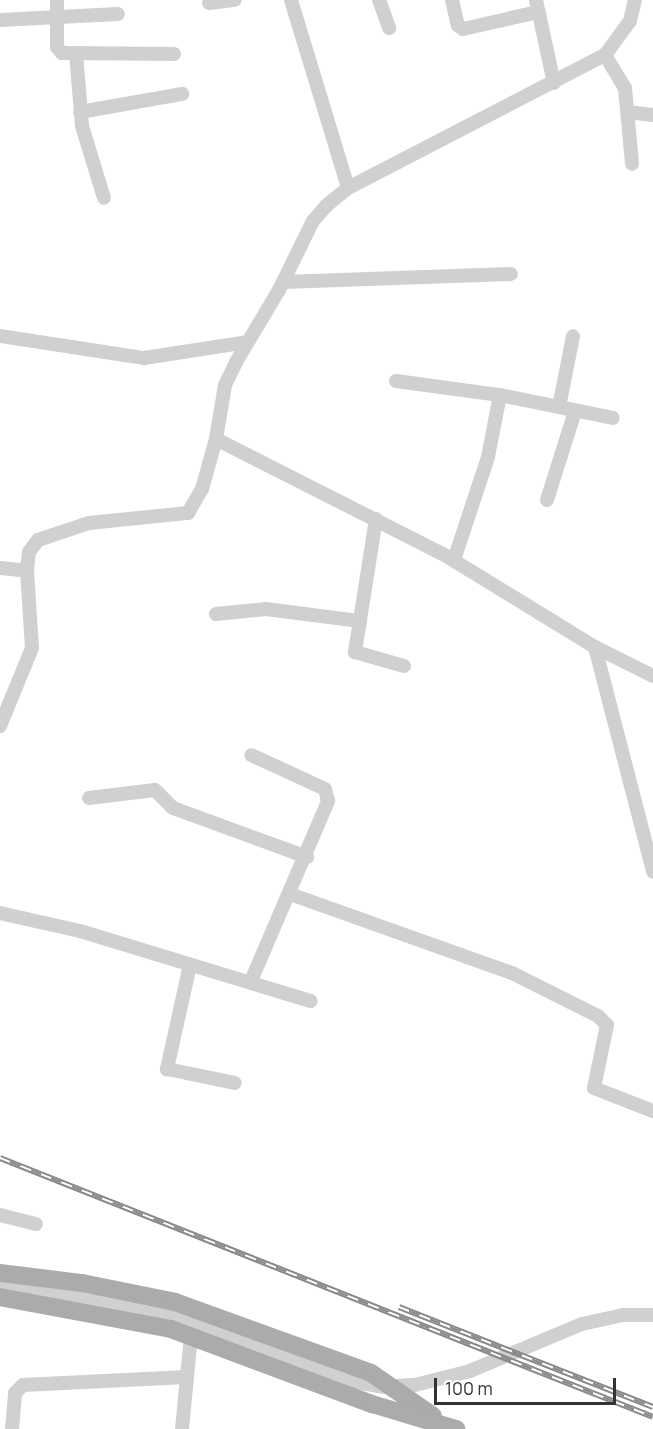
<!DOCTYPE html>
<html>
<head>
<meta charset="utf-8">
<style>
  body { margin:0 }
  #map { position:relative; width:653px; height:1429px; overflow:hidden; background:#fff; font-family:Manrope,sans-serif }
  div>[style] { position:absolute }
  .minor>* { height:14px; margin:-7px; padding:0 7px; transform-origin:7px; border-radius:7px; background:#d0d0d0 }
  .major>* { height:18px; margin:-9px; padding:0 9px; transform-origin:9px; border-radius:9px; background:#ababab }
  .rail>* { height:6px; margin-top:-3px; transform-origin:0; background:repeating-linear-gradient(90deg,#fff 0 11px,#888 0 22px); box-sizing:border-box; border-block:2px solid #888 }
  span { translate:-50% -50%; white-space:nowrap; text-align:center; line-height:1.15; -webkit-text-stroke:6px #fff; paint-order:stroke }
  .scale { position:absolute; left:434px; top:1378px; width:182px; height:27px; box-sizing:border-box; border:3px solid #333; border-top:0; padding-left:8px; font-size:18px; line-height:21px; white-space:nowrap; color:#333; -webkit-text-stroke:4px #fff; paint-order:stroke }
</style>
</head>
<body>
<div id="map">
  <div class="minor">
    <div style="left:57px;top:0;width:47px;rotate:90deg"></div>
    <div style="left:57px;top:47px;width:8px;rotate:50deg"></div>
    <div style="left:62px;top:53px;width:112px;rotate:0.5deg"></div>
    <div style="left:291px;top:0;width:196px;rotate:73.1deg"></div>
    <div style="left:379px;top:0;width:30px;rotate:70deg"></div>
    <div style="left:452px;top:0;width:26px;rotate:77deg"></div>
    <div style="left:458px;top:25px;width:6px;rotate:39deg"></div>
    <div style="left:463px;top:29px;width:77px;rotate:-12.8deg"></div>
    <div style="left:536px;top:0;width:85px;rotate:77.8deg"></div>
    <div style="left:209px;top:3px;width:26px;rotate:-7deg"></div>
    <div style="left:0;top:20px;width:118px;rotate:-2.9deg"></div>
    <div style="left:76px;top:53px;width:73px;rotate:85.3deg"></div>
    <div style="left:82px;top:126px;width:75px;rotate:73deg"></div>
    <div style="left:605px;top:55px;width:39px;rotate:59deg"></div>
    <div style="left:625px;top:88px;width:76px;rotate:84.7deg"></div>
    <div style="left:80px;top:112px;width:104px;rotate:-10deg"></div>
    <div style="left:628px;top:112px;width:25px;rotate:7deg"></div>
    <div style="left:283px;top:282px;width:228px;rotate:-2deg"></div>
    <div style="left:0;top:336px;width:146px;rotate:8.7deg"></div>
    <div style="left:144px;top:358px;width:104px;rotate:-8.8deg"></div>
    <div style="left:396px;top:381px;width:105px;rotate:7.7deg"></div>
    <div style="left:559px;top:407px;width:72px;rotate:-78.8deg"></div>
    <div style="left:216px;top:439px;width:55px;rotate:-80.5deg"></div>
    <div style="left:225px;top:385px;width:25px;rotate:-64deg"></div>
    <div style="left:236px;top:362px;width:84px;rotate:-59.2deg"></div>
    <div style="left:279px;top:290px;width:77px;rotate:-63.8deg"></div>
    <div style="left:313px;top:221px;width:21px;rotate:-49deg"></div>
    <div style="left:327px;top:205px;width:27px;rotate:-39deg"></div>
    <div style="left:348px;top:188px;width:289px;rotate:-27.4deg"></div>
    <div style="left:605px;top:55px;width:42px;rotate:-53.7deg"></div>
    <div style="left:630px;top:21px;width:22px;rotate:-77deg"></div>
    <div style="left:547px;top:500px;width:93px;rotate:-72.5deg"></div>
    <div style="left:376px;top:519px;width:135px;rotate:99deg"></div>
    <div style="left:355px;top:652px;width:51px;rotate:15.9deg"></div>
    <div style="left:454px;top:560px;width:108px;rotate:-71.7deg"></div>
    <div style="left:488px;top:457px;width:63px;rotate:-79deg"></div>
    <div style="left:500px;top:395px;width:115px;rotate:11.5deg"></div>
    <div style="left:0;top:568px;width:27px;rotate:6deg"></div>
    <div style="left:216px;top:614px;width:50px;rotate:-5.7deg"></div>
    <div style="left:266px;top:609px;width:95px;rotate:7.3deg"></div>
    <div style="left:595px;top:647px;width:232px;rotate:75.5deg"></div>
    <div style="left:0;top:726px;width:84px;rotate:-67.7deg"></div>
    <div style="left:32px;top:648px;width:77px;rotate:-93.7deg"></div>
    <div style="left:27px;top:571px;width:19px;rotate:-84deg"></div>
    <div style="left:29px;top:552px;width:15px;rotate:-53deg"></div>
    <div style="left:38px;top:540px;width:54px;rotate:-18.4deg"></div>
    <div style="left:89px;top:523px;width:100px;rotate:-5.8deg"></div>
    <div style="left:188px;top:513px;width:28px;rotate:-60deg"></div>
    <div style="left:202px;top:489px;width:52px;rotate:-74.4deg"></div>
    <div style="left:216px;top:439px;width:254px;rotate:26.9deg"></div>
    <div style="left:443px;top:554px;width:178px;rotate:31.5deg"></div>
    <div style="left:595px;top:647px;width:65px;rotate:26.6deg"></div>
    <div style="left:89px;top:798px;width:66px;rotate:-6.9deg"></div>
    <div style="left:155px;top:790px;width:25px;rotate:45deg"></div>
    <div style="left:173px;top:808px;width:143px;rotate:20.1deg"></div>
    <div style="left:290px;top:894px;width:236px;rotate:19.6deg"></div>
    <div style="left:512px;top:973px;width:96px;rotate:26.6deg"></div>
    <div style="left:598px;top:1016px;width:13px;rotate:45deg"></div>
    <div style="left:607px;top:1025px;width:64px;rotate:101.7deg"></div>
    <div style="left:594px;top:1088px;width:63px;rotate:21.3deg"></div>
    <div style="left:0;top:913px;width:82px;rotate:12.7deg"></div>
    <div style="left:80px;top:931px;width:241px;rotate:16.9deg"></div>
    <div style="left:190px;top:965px;width:107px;rotate:102.5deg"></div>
    <div style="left:167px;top:1069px;width:69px;rotate:11.6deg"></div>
    <div style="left:251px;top:981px;width:196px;rotate:-66.8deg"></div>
    <div style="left:328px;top:801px;width:12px;rotate:-104deg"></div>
    <div style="left:325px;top:789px;width:81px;rotate:-155.3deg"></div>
    <div style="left:0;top:1215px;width:37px;rotate:14deg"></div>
    <div style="left:0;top:1285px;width:161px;rotate:9.6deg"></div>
    <div style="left:159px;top:1312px;width:197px;rotate:20.2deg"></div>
    <div style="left:344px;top:1380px;width:40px;rotate:10deg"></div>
    <div style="left:383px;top:1387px;width:32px;rotate:-4deg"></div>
    <div style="left:415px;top:1385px;width:57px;rotate:-14.3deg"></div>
    <div style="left:470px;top:1371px;width:121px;rotate:-22.8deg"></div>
    <div style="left:582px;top:1324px;width:42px;rotate:-12.4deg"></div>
    <div style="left:623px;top:1315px;width:30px"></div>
    <div style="left:12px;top:1429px;width:36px;rotate:-85deg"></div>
    <div style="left:15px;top:1393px;width:11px;rotate:-45deg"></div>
    <div style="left:23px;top:1385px;width:163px;rotate:-2.8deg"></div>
    <div style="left:182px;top:1429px;width:93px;rotate:-84.5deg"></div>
  </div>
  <div class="major">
    <div style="left:0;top:1273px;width:83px;rotate:7deg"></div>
    <div style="left:82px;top:1283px;width:95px;rotate:11.5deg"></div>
    <div style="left:175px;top:1302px;width:208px;rotate:19.9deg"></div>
    <div style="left:371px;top:1373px;width:75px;rotate:34.7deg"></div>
    <div style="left:0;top:1297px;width:174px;rotate:10.6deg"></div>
    <div style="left:171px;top:1329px;width:215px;rotate:20.5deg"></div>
    <div style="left:372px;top:1404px;width:88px;rotate:16.6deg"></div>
  </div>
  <div class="rail">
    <div style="left:0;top:1158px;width:702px;rotate:21.63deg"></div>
    <div style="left:399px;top:1307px;width:273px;rotate:21.5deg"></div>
  </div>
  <div class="scale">100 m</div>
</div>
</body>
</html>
